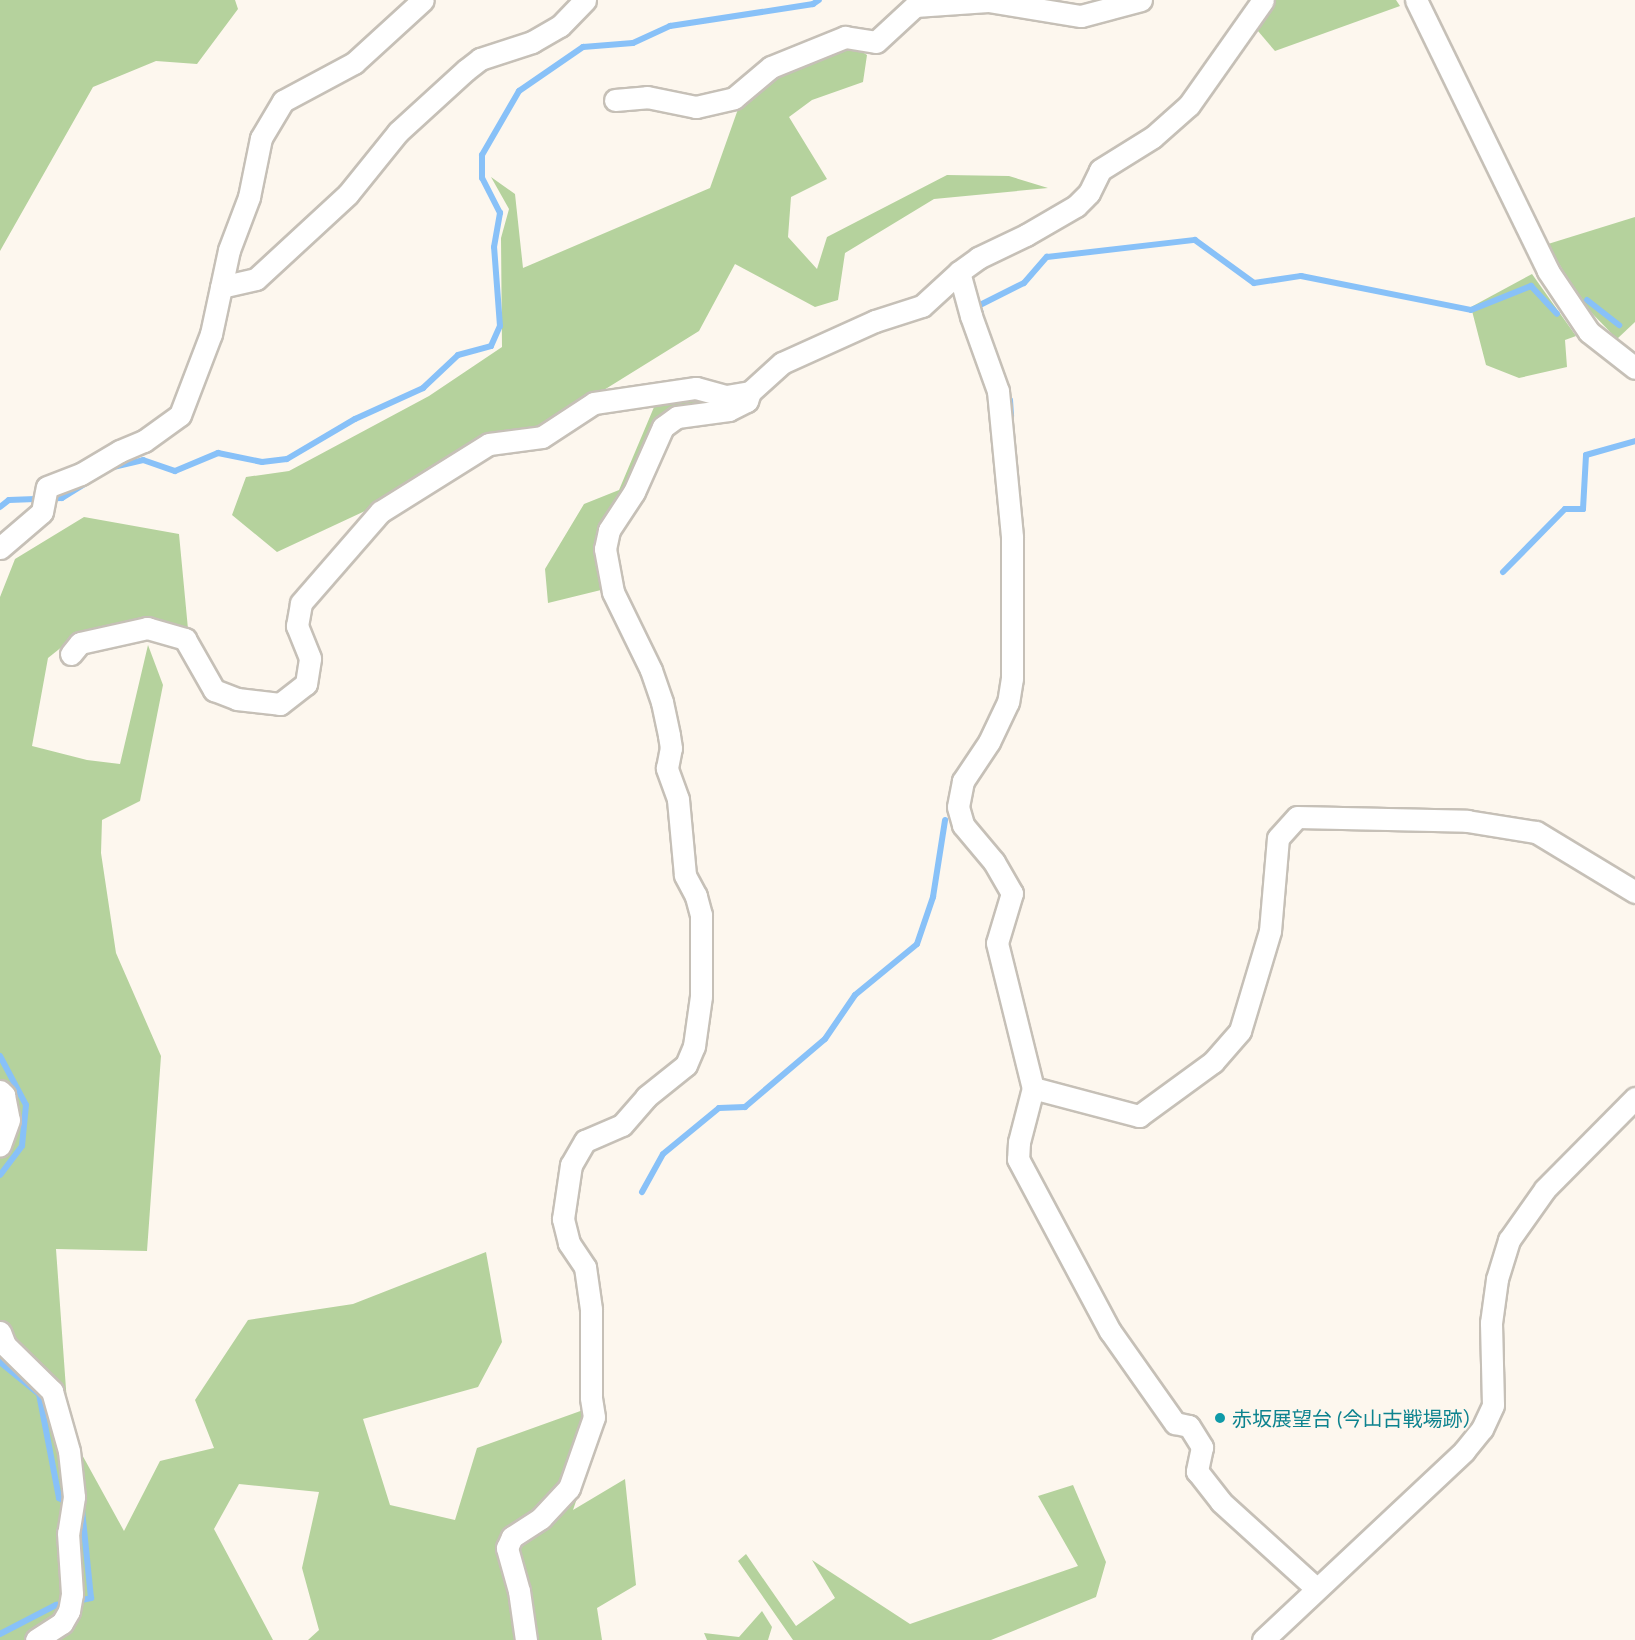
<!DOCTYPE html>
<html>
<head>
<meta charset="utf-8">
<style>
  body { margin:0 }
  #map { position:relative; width:1635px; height:1640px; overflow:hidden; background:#fdf7ee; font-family:Lato,"Noto Sans JP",sans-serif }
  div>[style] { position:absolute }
  .green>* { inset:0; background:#b5d29d }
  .stream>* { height:6px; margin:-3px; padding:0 3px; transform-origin:3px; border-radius:3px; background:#88c1f8 }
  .roads { filter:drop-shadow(2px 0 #c6c0b7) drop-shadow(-2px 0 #c6c0b7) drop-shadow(0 2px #c6c0b7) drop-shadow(0 -2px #c6c0b7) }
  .street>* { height:21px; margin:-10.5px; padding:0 10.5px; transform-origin:10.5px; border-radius:10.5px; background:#fff }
  .dots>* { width:16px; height:16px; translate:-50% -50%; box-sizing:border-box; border:3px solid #fdf7ee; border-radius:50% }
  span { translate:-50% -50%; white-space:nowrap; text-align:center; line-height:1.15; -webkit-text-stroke:4.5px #fdf7ee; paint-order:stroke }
  .culture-label { font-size:20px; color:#0d838f }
  .left { translate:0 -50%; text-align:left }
</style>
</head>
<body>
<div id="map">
  <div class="green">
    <div style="clip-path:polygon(0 0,235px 0,238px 9px,197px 64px,156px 61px,93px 87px,0 251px)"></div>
    <div style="clip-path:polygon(1272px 0,1396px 0,1400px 6px,1275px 51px,1252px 24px)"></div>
    <div style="clip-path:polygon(849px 43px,867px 55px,863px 82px,812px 100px,789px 117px,827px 179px,791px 197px,788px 237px,817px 269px,827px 237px,947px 175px,1009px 176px,1048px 188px,934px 199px,845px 253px,838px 300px,815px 307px,735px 264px,699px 331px,541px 429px,277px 552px,232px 515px,246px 477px,289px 471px,429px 396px,502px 347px,501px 238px,509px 209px,491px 177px,515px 194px,523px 268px,710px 188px,743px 95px,774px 71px)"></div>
    <div style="clip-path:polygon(1635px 217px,1635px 322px,1617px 339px,1580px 301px,1548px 244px)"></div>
    <div style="clip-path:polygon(1532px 274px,1576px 336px,1565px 340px,1567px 367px,1519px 378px,1486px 365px,1471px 307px)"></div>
    <div style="clip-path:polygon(696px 394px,723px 403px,673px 424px,613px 544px,601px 590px,548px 603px,545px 569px,584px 504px,619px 490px,657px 400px)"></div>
    <div style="clip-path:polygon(84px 517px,179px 534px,188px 629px,146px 622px,73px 638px,48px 658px,32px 746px,87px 760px,120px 764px,148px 645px,163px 685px,140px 801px,102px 820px,101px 853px,116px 953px,161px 1056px,147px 1251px,56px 1249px,69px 1431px,124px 1531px,160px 1461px,214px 1448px,195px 1400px,248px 1320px,353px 1304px,486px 1252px,502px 1342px,478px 1387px,363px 1419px,390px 1505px,455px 1520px,477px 1448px,586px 1409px,597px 1440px,573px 1510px,625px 1479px,636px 1585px,597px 1608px,602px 1640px,308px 1640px,319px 1630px,302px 1568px,319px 1492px,239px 1484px,214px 1529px,273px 1640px,0 1640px,0 597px,15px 559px)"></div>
    <div style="clip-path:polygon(1073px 1485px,1106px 1562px,1096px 1597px,991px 1640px,793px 1640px,738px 1561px,746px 1554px,796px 1626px,835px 1598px,812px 1560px,910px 1624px,1078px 1566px,1038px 1496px)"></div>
    <div style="clip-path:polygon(762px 1611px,772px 1627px,768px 1640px,707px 1640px,704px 1633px,739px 1637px)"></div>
  </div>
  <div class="stream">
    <div style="left:1587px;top:300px;width:41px;rotate:38deg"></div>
    <div style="left:981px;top:313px;width:8px;rotate:-113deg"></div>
    <div style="left:978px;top:306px;width:51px;rotate:-26.6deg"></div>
    <div style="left:1024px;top:283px;width:35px;rotate:-49deg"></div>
    <div style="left:1047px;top:257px;width:149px;rotate:-6.6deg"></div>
    <div style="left:1195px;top:240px;width:73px;rotate:36.1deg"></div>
    <div style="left:1254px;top:283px;width:48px;rotate:-8.5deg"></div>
    <div style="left:1301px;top:276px;width:173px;rotate:11.3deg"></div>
    <div style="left:1471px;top:310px;width:65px;rotate:-21.8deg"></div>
    <div style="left:1531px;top:286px;width:38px;rotate:47deg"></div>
    <div style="left:1010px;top:400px;width:16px;rotate:86deg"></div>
    <div style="left:109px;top:468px;width:35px;rotate:-13deg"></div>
    <div style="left:143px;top:460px;width:34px;rotate:19deg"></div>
    <div style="left:175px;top:471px;width:47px;rotate:-22.7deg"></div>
    <div style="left:218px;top:453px;width:45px;rotate:11.6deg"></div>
    <div style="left:262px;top:462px;width:25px;rotate:-7deg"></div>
    <div style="left:287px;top:459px;width:79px;rotate:-30.5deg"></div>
    <div style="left:355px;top:419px;width:75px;rotate:-24.5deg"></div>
    <div style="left:423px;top:388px;width:48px;rotate:-43.3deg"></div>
    <div style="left:458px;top:355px;width:34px;rotate:-15deg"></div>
    <div style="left:491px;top:346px;width:22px;rotate:-66deg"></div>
    <div style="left:500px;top:326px;width:79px;rotate:-94.3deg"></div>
    <div style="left:494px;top:247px;width:35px;rotate:-80deg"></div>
    <div style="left:500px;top:213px;width:39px;rotate:-117deg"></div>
    <div style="left:482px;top:178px;width:23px;rotate:-90deg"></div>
    <div style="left:482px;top:155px;width:74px;rotate:-60deg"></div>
    <div style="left:519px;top:91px;width:78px;rotate:-34.5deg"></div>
    <div style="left:583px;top:47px;width:50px;rotate:-4.6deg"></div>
    <div style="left:633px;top:43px;width:41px;rotate:-24.7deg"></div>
    <div style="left:670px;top:26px;width:145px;rotate:-8.7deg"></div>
    <div style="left:813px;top:4px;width:7px;rotate:-34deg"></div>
    <div style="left:0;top:507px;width:11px;rotate:-38deg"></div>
    <div style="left:9px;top:500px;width:53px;rotate:-2.2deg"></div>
    <div style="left:62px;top:498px;width:36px;rotate:-32deg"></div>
    <div style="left:1503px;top:572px;width:88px;rotate:-45.5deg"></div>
    <div style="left:1565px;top:509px;width:18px"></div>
    <div style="left:1583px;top:509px;width:54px;rotate:-86.8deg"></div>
    <div style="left:1586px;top:455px;width:51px;rotate:-15.9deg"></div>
    <div style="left:0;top:1056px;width:55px;rotate:62deg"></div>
    <div style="left:26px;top:1105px;width:41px;rotate:95.6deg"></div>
    <div style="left:22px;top:1146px;width:36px;rotate:127deg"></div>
    <div style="left:642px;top:1192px;width:43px;rotate:-61.1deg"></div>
    <div style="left:663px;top:1154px;width:72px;rotate:-39.4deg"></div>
    <div style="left:719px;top:1108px;width:26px;rotate:-2deg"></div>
    <div style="left:745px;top:1107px;width:105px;rotate:-40.4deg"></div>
    <div style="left:825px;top:1039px;width:53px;rotate:-55.7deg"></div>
    <div style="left:855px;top:995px;width:80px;rotate:-39.4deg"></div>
    <div style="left:917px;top:944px;width:50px;rotate:-71.2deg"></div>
    <div style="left:933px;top:897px;width:78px;rotate:-81.1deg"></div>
    <div style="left:0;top:1362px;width:50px;rotate:39.4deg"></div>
    <div style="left:39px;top:1394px;width:106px;rotate:79.1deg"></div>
    <div style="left:59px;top:1498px;width:11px;rotate:27deg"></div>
    <div style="left:0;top:1634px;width:63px;rotate:-27.4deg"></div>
    <div style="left:56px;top:1605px;width:36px;rotate:-11deg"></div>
    <div style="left:91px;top:1598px;width:89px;rotate:-95.8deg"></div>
    <div style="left:82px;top:1509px;width:4px;rotate:-153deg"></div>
  </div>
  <div class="roads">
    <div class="street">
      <div style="left:1416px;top:0;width:301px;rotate:64deg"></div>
      <div style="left:1548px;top:271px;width:73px;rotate:56.1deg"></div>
      <div style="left:1589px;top:332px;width:58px;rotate:38deg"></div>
      <div style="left:615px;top:100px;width:32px;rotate:-5deg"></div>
      <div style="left:647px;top:97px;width:50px;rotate:11.5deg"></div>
      <div style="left:696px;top:107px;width:39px;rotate:-13deg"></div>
      <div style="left:734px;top:98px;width:48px;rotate:-40deg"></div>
      <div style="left:771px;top:67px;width:80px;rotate:-22.1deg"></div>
      <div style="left:845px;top:37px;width:31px;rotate:9deg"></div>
      <div style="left:876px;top:42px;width:53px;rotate:-42.7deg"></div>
      <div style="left:915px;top:6px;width:73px;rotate:-3.9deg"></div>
      <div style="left:988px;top:1px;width:94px;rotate:9.2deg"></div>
      <div style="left:1081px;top:16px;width:62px;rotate:-14.9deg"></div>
      <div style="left:959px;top:272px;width:46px;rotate:74.7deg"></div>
      <div style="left:971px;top:316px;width:80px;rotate:70.2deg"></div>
      <div style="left:998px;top:391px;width:147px;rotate:84.5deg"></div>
      <div style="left:1012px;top:537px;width:141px;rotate:90deg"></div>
      <div style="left:1012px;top:678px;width:24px;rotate:99deg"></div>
      <div style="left:1008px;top:702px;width:44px;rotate:115.4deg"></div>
      <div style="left:989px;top:742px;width:47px;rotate:123.7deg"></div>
      <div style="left:963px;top:781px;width:26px;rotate:101deg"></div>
      <div style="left:958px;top:807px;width:19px;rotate:74deg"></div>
      <div style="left:963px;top:825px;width:48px;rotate:50deg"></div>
      <div style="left:994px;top:862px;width:36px;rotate:60deg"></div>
      <div style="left:1012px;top:893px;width:52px;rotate:106.7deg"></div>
      <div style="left:997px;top:943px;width:149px;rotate:76.1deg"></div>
      <div style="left:1033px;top:1088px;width:56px;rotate:104.5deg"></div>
      <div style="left:1019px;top:1142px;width:17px;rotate:93deg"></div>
      <div style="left:1018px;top:1159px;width:195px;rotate:61.9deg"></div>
      <div style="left:1110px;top:1331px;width:113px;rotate:54.8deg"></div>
      <div style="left:1175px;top:1423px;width:14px;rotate:12deg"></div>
      <div style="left:1189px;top:1426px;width:25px;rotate:58deg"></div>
      <div style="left:1202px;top:1447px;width:25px;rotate:102deg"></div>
      <div style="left:1197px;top:1471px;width:39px;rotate:52deg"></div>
      <div style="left:1221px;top:1502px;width:128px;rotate:42.2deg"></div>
      <div style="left:221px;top:287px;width:36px;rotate:-13deg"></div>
      <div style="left:256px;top:279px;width:125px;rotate:-42.7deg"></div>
      <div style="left:348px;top:194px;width:80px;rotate:-51.1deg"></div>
      <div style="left:398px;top:132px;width:92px;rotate:-42.4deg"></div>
      <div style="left:466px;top:70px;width:18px;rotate:-38deg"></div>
      <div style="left:480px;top:59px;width:55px;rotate:-18.1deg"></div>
      <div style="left:532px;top:42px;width:32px;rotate:-30deg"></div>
      <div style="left:560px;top:26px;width:36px;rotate:-46deg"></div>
      <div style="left:0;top:548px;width:55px;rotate:-40.6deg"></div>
      <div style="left:42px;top:512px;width:25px;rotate:-79deg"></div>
      <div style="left:47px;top:487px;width:36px;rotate:-21deg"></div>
      <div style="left:81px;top:474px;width:45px;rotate:-30.5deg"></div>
      <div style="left:120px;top:451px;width:26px;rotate:-23deg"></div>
      <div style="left:144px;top:441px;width:44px;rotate:-35.8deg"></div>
      <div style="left:180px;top:415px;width:87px;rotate:-69.1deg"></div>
      <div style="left:211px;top:334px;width:86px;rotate:-77.9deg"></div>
      <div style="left:229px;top:250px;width:57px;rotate:-69.3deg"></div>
      <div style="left:249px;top:197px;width:60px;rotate:-78.5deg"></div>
      <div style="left:261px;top:138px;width:43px;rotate:-59.3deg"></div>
      <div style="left:283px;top:101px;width:81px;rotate:-28.2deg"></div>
      <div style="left:354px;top:63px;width:93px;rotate:-42.4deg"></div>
      <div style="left:71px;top:654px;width:14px;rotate:-51deg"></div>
      <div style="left:80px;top:643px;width:69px;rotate:-12.6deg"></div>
      <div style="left:147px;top:628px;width:40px;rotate:16deg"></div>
      <div style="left:185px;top:639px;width:59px;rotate:60.4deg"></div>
      <div style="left:214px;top:690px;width:25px;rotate:21deg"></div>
      <div style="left:237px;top:699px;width:43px;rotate:6.6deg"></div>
      <div style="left:280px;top:704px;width:33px;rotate:-38deg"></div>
      <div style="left:306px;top:684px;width:26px;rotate:-81deg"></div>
      <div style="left:310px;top:658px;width:35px;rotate:-112deg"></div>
      <div style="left:297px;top:626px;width:23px;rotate:-80deg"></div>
      <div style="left:301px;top:603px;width:121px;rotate:-49deg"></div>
      <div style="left:380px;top:512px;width:128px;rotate:-32deg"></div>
      <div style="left:489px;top:444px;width:53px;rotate:-7.5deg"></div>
      <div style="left:542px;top:437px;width:62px;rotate:-33.2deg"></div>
      <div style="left:594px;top:403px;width:103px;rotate:-8.4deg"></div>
      <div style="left:696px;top:388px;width:31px;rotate:15deg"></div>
      <div style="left:726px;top:396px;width:24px;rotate:-9deg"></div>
      <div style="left:1033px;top:1088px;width:110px;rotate:14.8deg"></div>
      <div style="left:1139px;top:1116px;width:92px;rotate:-36.1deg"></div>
      <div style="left:1213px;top:1062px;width:41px;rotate:-48.9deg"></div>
      <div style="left:1240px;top:1031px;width:104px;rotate:-73.3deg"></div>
      <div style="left:1270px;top:931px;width:93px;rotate:-85.1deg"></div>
      <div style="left:1278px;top:838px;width:28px;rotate:-48deg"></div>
      <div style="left:1297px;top:817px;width:170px;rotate:1.3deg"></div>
      <div style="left:1467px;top:821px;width:70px;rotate:9.1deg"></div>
      <div style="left:1536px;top:832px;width:116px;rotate:31.2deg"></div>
      <div style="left:0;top:1091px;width:6px;rotate:45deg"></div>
      <div style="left:4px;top:1095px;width:25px;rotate:79deg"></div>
      <div style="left:9px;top:1120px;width:27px;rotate:110deg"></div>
      <div style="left:0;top:1332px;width:14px;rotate:69deg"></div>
      <div style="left:5px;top:1345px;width:66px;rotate:44.4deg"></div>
      <div style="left:52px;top:1391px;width:62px;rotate:74.2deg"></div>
      <div style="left:69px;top:1451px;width:46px;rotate:83.8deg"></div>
      <div style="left:74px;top:1497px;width:36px;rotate:99deg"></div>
      <div style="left:68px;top:1533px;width:61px;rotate:86.2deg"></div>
      <div style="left:72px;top:1594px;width:17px;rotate:100deg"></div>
      <div style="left:69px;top:1611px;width:14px;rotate:120deg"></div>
      <div style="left:62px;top:1623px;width:31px;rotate:147deg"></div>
      <div style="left:526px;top:1640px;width:49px;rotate:-98.1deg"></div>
      <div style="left:519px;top:1591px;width:45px;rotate:-105.6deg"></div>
      <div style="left:507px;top:1548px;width:12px;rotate:-66deg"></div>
      <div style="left:512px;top:1537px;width:35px;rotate:-33deg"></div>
      <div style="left:541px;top:1518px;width:41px;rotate:-47deg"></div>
      <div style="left:569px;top:1488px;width:75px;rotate:-70.6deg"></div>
      <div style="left:594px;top:1417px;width:20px;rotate:-99deg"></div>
      <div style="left:591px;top:1397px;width:88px;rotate:-90deg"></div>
      <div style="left:591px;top:1309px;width:42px;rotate:-98.1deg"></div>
      <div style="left:585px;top:1267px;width:29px;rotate:-124deg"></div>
      <div style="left:569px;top:1243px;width:25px;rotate:-104deg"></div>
      <div style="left:563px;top:1219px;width:55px;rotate:-81.6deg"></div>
      <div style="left:571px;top:1165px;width:28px;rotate:-60deg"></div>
      <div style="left:585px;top:1141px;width:40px;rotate:-23.4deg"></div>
      <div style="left:622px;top:1125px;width:37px;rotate:-49deg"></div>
      <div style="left:646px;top:1097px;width:51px;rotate:-38.7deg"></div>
      <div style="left:686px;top:1065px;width:21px;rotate:-67deg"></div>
      <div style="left:694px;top:1046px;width:50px;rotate:-82deg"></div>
      <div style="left:701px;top:996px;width:81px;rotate:-90deg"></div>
      <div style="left:701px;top:915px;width:20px;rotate:-105deg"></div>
      <div style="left:696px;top:896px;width:24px;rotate:-118deg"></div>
      <div style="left:685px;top:875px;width:76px;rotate:-95.3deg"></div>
      <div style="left:678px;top:799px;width:33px;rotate:-110deg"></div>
      <div style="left:667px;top:768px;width:20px;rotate:-79deg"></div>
      <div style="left:671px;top:748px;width:13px;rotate:-99deg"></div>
      <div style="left:669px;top:735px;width:34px;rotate:-102deg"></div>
      <div style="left:662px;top:702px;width:34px;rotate:-109deg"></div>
      <div style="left:651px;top:670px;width:87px;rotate:-116deg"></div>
      <div style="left:613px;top:592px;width:44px;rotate:-100.5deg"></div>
      <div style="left:605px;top:549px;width:19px;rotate:-78deg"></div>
      <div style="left:609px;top:530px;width:45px;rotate:-56.7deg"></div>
      <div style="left:634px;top:492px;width:71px;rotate:-66deg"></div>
      <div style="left:663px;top:427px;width:17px;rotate:-36deg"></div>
      <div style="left:677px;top:417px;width:52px;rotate:-7.7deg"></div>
      <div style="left:729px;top:410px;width:20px;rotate:-27deg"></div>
      <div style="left:747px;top:401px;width:9px;rotate:-72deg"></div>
      <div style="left:750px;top:392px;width:43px;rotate:-42.2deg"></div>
      <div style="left:782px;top:363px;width:102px;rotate:-24.3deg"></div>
      <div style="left:875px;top:321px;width:49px;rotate:-17.7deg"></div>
      <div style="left:922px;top:306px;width:50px;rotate:-42.6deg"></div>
      <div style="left:959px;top:272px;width:24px;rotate:-36deg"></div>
      <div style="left:978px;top:258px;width:53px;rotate:-25.6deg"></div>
      <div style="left:1026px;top:235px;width:58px;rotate:-30.1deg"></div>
      <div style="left:1076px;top:206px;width:18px;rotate:-45deg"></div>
      <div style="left:1089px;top:193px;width:25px;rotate:-64deg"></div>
      <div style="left:1100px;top:170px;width:62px;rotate:-31.9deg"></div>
      <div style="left:1153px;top:137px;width:48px;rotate:-41.6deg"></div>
      <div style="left:1189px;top:105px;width:128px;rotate:-54.8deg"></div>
      <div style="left:1263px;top:1640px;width:276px;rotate:-43.2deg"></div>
      <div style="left:1464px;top:1451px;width:28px;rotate:-51deg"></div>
      <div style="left:1482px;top:1429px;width:26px;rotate:-65deg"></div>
      <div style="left:1493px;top:1405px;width:82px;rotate:-91.4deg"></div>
      <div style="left:1491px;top:1323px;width:44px;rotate:-82.2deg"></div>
      <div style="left:1497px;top:1279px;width:41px;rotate:-72.9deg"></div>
      <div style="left:1509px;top:1240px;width:62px;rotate:-54.8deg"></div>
      <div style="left:1545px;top:1189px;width:128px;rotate:-45.3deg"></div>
    </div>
  </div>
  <div class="dots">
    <div style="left:1220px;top:1418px;background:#0f9aa8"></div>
  </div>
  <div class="culture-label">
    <span class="left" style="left:1232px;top:1418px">赤坂展望台 (今山古戦場跡）</span>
  </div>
</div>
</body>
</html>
